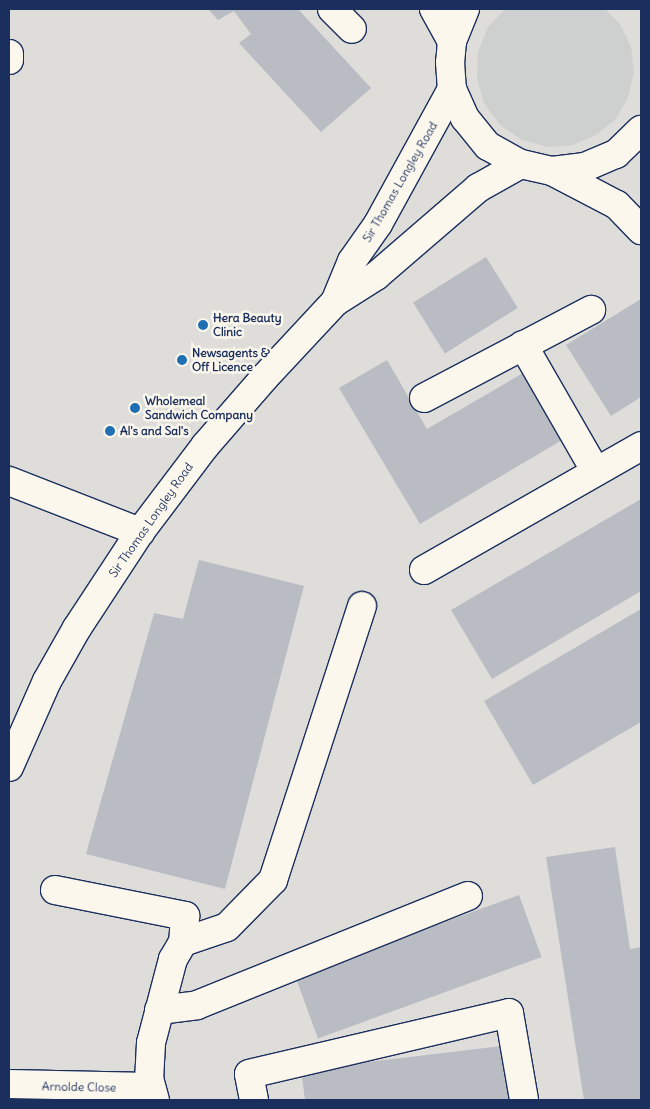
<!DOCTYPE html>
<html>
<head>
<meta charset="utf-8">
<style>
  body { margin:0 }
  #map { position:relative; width:650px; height:1109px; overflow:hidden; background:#eeebe4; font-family:Delius,sans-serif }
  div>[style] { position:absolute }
  .built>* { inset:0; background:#deddda; transform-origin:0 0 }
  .green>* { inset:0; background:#cecfcf }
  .building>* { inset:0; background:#b9bcc3; transform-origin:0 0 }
  .roads { filter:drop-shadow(1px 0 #1b2f5e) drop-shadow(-1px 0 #1b2f5e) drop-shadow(0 1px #1b2f5e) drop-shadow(0 -1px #1b2f5e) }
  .minor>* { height:28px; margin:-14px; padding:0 14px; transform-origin:14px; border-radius:14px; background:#fbf7ec }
  .dots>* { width:14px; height:14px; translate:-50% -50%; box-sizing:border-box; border:2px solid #fbf7ec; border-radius:50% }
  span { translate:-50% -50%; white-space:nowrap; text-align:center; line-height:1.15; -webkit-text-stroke:5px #fbf7ec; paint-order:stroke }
  .street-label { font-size:12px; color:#1b2f5e }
  .poi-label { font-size:12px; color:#1b2f5e; font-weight:700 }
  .left { translate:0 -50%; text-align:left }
  .frame { position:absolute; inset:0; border:10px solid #1b2f5e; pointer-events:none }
</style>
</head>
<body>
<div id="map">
  <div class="built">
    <div style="left:9px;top:9px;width:632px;height:1091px"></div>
  </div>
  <div class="green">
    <div style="clip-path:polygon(505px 9px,605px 9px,620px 24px,631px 47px,634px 72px,628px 97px,616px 119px,596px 135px,573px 145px,548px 147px,522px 140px,500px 125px,484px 103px,477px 78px,478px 52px,488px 27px)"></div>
  </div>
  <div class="building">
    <div style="clip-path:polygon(208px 9px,298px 9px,371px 88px,321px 132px,239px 43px,251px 34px,234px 11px,218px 20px)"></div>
    <div style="left:486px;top:257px;width:60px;height:86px;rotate:58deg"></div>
    <div style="clip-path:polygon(641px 299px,641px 397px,611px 416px,566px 345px)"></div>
    <div style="clip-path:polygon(387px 360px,427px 429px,530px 369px,569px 436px,420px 524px,339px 388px)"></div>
    <div style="clip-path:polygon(641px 499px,641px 591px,492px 679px,451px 610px)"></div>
    <div style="clip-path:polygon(199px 560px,304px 586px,225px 889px,86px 854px,154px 613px,183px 619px)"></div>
    <div style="clip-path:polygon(641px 609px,641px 722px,533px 785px,484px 701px)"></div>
    <div style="clip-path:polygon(615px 847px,630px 949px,641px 947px,641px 1100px,584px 1100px,546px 857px)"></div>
    <div style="left:519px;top:895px;width:66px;height:238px;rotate:70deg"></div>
    <div style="clip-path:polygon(510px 1045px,517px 1100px,305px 1100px,301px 1070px)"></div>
  </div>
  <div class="roads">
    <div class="minor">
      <div style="left:332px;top:9px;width:28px;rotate:45deg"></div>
      <div style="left:434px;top:9px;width:37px;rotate:61deg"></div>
      <div style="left:465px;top:9px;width:35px;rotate:112deg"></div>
      <div style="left:452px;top:41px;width:21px;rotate:95deg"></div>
      <div style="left:450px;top:62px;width:27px;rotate:86deg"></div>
      <div style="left:452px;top:89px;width:32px;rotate:66deg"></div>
      <div style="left:465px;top:118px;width:36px;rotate:51deg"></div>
      <div style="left:488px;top:146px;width:38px;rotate:29deg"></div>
      <div style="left:521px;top:164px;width:32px;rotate:13deg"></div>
      <div style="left:552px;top:171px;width:33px;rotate:-7deg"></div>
      <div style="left:585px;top:167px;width:34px;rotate:-23deg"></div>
      <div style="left:616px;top:154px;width:35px;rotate:-44deg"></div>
      <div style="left:9px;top:54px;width:6px;rotate:90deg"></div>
      <div style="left:552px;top:171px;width:73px;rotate:27.6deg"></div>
      <div style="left:617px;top:205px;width:35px;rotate:46deg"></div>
      <div style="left:335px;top:302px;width:44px;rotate:-67.5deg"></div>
      <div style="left:352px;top:261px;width:45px;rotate:-54.9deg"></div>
      <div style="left:378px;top:224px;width:154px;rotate:-61.3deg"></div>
      <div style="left:523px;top:345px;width:146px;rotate:60.1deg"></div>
      <div style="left:424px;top:398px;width:189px;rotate:-27.8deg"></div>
      <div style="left:9px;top:481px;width:141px;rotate:21.3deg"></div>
      <div style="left:424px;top:570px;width:250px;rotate:-29.7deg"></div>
      <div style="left:9px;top:767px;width:94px;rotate:-66.2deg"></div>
      <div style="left:47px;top:681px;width:61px;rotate:-60.5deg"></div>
      <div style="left:77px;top:628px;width:115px;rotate:-56.7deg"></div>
      <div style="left:140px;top:532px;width:108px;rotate:-52.9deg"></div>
      <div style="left:205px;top:446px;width:91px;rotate:-49deg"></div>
      <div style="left:265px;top:377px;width:103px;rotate:-47deg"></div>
      <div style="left:335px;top:302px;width:49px;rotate:-32.4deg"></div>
      <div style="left:376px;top:276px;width:135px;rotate:-40.8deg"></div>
      <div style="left:478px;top:188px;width:49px;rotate:-29.2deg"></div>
      <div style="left:55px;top:890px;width:133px;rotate:11.3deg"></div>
      <div style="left:185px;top:916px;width:26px;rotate:94deg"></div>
      <div style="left:183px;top:942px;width:20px;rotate:120deg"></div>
      <div style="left:173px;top:959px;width:87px;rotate:104.7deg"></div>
      <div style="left:151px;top:1043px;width:35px;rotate:93deg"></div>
      <div style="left:149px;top:1078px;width:23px;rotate:75deg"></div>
      <div style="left:183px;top:942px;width:46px;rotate:-18.8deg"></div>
      <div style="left:227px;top:927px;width:66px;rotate:-45.6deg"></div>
      <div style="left:273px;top:880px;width:288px;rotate:-72deg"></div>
      <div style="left:159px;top:1010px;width:38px;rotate:-7deg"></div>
      <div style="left:197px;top:1005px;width:292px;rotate:-21.9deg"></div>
      <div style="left:9px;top:1084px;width:141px;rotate:1.2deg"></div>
      <div style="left:254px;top:1100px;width:26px;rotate:-101deg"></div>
      <div style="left:249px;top:1074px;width:267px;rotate:-13.2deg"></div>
      <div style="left:509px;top:1013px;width:88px;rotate:80.2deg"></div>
    </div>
  </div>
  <div class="dots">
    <div style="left:203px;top:325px;background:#1f6fb2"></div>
    <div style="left:182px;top:360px;background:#1f6fb2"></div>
    <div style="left:135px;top:408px;background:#1f6fb2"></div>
    <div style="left:110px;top:431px;background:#1f6fb2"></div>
  </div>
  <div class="street-label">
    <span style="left:400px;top:182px;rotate:-60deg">Sir Thomas Longley Road</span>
    <span style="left:151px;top:520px;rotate:-55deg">Sir Thomas Longley Road</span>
    <span style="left:79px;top:1087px;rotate:1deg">Arnolde Close</span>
  </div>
  <div class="poi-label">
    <span class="left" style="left:213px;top:325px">Hera Beauty<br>Clinic</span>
    <span class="left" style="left:192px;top:360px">Newsagents &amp;<br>Off Licence</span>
    <span class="left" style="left:145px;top:408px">Wholemeal<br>Sandwich Company</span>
    <span class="left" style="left:120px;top:431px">Al's and Sal's</span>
  </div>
  <div class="frame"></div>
</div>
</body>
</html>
